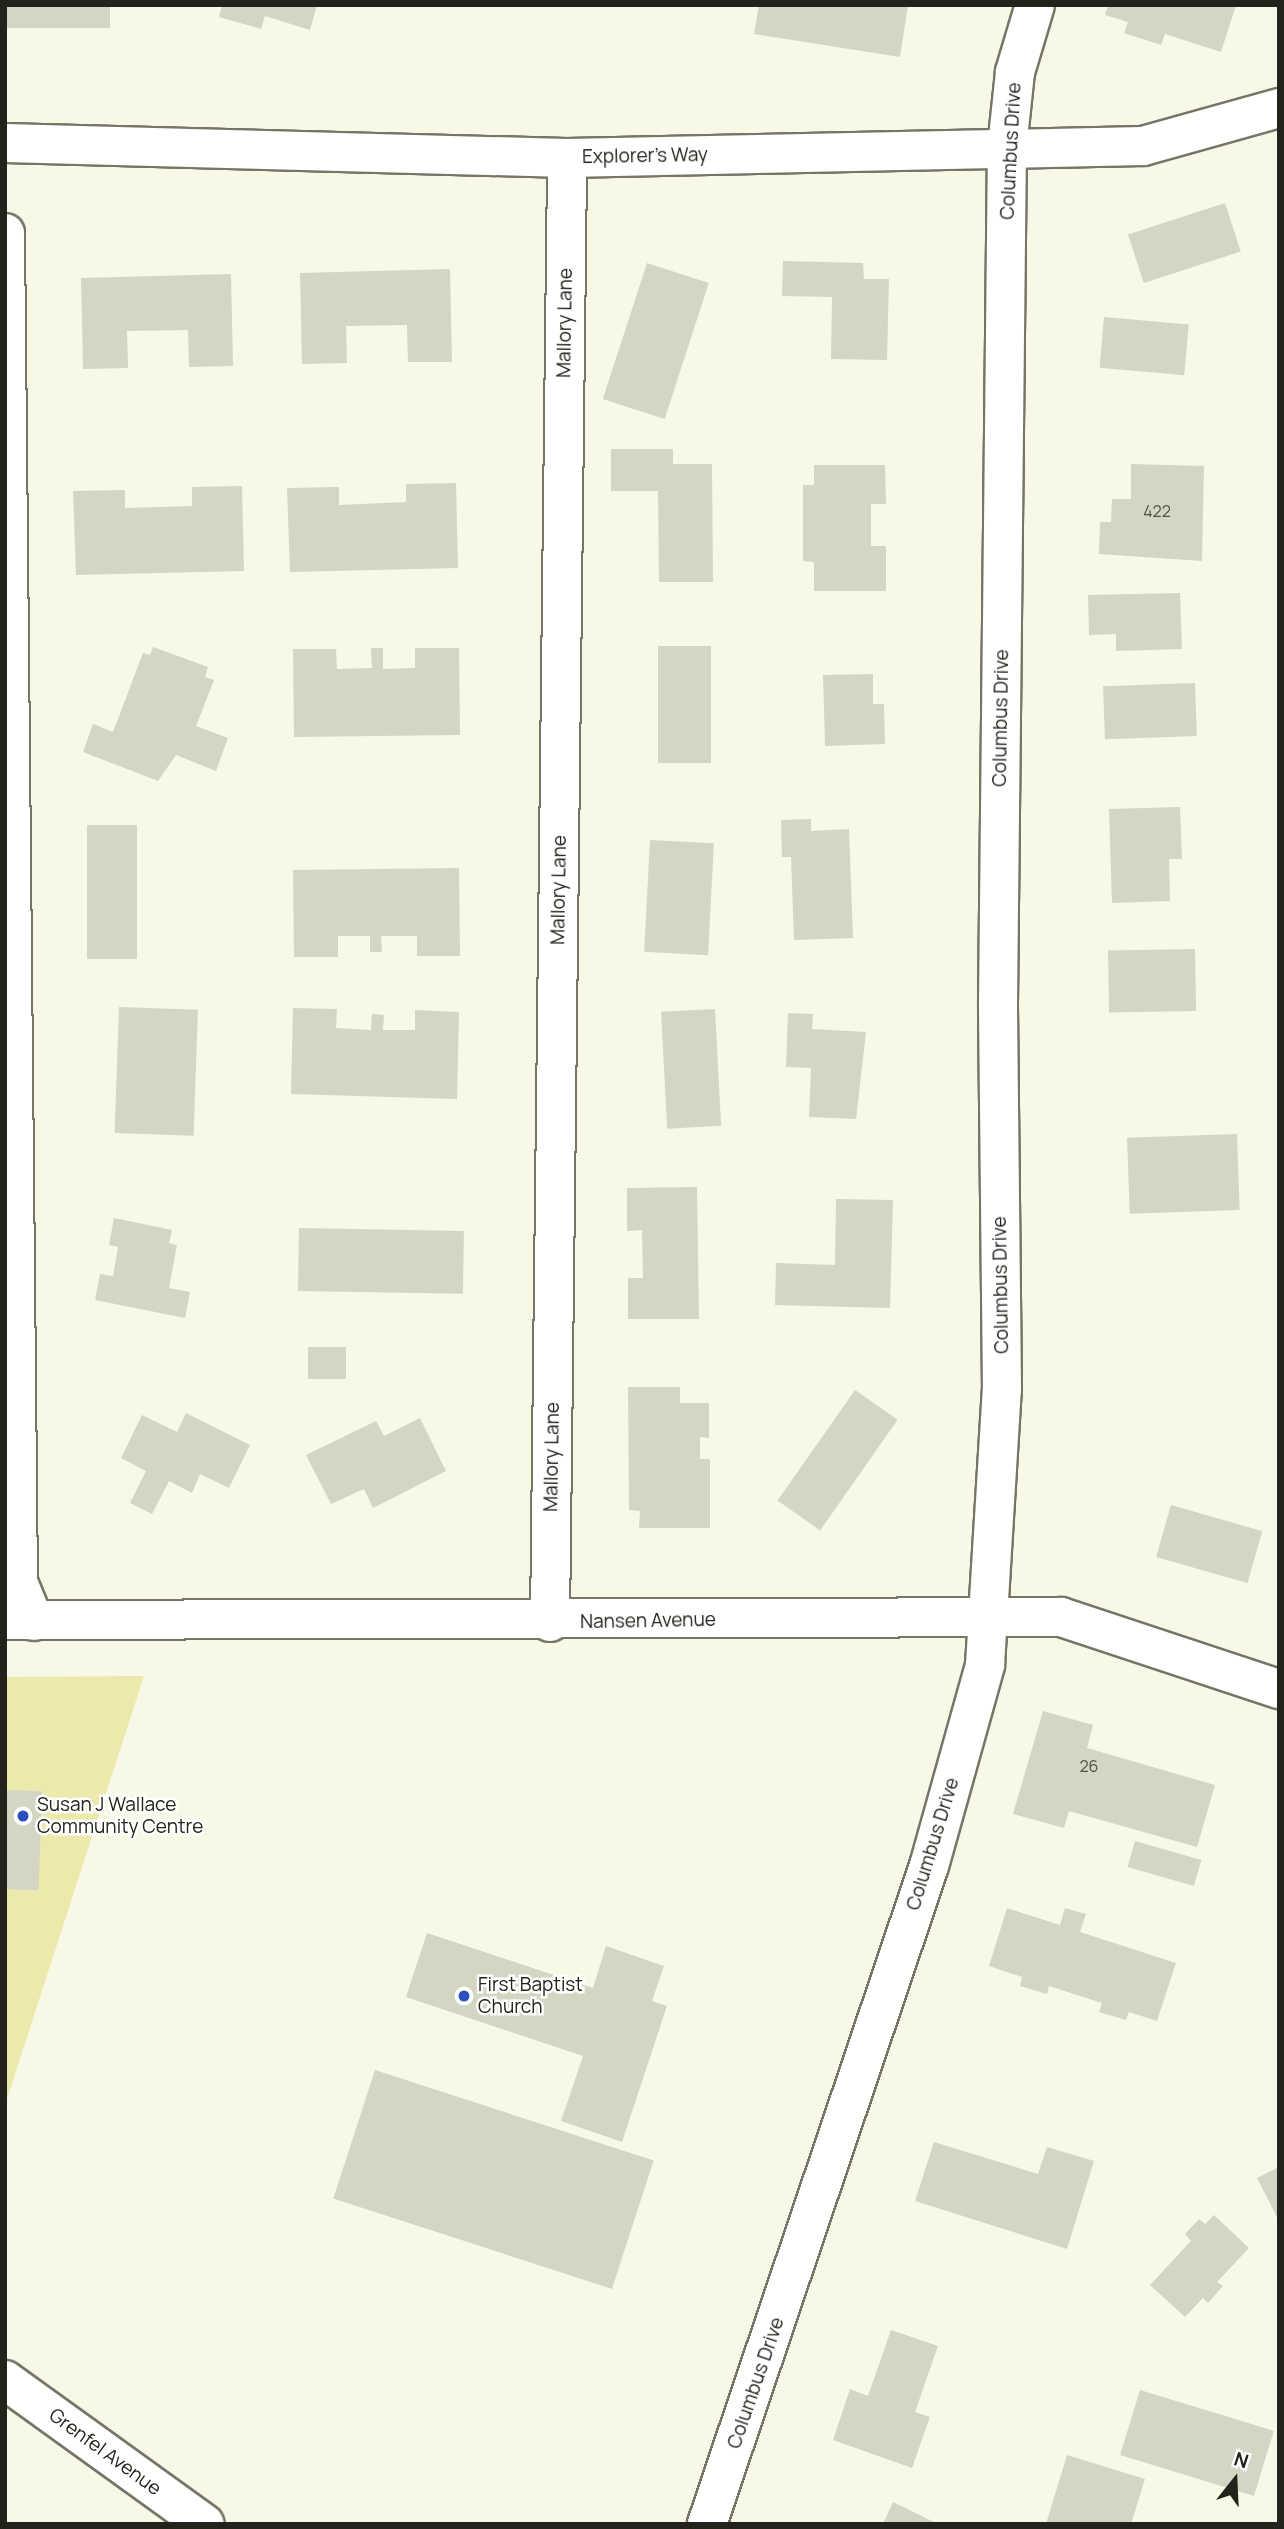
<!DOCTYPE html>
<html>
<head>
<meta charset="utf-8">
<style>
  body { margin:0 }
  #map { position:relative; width:1284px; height:2529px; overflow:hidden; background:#f8f8e7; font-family:Manrope,sans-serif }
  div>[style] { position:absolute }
  .green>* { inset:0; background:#ebe9ab }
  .building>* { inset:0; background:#d5d5c4; transform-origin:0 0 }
  .roads { filter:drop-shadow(2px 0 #767566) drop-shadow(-2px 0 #767566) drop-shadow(0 2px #767566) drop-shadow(0 -2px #767566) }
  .minor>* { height:38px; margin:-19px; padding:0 19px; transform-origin:19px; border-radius:19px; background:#fff }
  .dots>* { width:19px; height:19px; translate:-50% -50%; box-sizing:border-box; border:4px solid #fff; border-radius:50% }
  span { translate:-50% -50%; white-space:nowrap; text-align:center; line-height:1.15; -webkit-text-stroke:5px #fff; paint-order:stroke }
  .number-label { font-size:16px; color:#505046 }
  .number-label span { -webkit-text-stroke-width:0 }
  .street-label { font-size:19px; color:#23231c }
  .poi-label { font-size:19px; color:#23231c }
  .left { translate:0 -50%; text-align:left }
  .frame { position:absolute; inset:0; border:7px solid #23231c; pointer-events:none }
  .north { position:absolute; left:1200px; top:2445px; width:70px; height:70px; -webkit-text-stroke:5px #fff; paint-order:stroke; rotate:18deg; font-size:19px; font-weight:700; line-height:28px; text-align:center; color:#23231c }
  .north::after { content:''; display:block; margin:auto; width:24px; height:32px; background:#23231c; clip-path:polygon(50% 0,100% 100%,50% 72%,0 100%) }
</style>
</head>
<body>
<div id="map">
  <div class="green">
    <div style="clip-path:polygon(144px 1676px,5px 2105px,5px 1677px)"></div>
  </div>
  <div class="building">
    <div style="left:5px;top:5px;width:105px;height:23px"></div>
    <div style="clip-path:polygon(222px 5px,317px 5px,310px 30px,265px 16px,261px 29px,219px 17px)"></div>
    <div style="clip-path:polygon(759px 5px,908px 5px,900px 57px,754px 34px)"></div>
    <div style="clip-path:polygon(1108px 5px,1236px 5px,1221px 52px,1165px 34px,1161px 45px,1124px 33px,1128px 22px,1105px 15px)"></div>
    <div style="left:1225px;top:203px;width:51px;height:102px;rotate:72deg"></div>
    <div style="clip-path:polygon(783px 261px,863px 263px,864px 279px,889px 279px,887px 360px,831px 359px,832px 297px,782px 296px)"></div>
    <div style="left:647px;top:263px;width:65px;height:143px;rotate:18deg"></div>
    <div style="clip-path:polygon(450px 269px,452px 362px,408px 362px,407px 325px,346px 326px,347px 363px,302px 364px,300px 273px)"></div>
    <div style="clip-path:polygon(231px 274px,233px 366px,189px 367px,188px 330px,127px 331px,128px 368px,83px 369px,81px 278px)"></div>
    <div style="left:1104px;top:317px;width:85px;height:51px;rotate:5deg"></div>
    <div style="clip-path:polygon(611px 449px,673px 449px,673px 464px,712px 464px,713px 582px,659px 582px,658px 491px,611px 491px)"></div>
    <div style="clip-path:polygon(1131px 464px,1204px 466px,1202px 561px,1099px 554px,1100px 522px,1111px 522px,1112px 499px,1131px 499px)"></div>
    <div style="clip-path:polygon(814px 465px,885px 465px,886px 504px,871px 504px,871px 546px,886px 546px,886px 591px,814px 591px,814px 562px,803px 561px,803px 485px,814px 485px)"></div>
    <div style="clip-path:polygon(456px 483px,458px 568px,290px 572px,287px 488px,339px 487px,339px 505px,406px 502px,406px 484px)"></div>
    <div style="clip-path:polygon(242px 486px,244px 571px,76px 575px,73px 491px,125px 490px,125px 508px,192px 506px,192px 487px)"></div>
    <div style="clip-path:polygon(1180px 593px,1182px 649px,1116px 651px,1116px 634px,1089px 635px,1088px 595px)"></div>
    <div style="left:711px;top:646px;width:117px;height:53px;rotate:90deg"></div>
    <div style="clip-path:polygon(153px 647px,208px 667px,205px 677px,214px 680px,196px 726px,228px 738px,216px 771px,176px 755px,158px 781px,83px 752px,93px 724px,113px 732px,143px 653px,150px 655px)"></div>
    <div style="clip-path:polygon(371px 648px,383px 648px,383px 669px,415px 668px,415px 648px,459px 648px,460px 735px,294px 737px,293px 649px,336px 649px,337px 669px,372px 668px)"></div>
    <div style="clip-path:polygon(873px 674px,873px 704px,884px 704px,885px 744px,825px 746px,823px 675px)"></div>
    <div style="left:1195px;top:683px;width:53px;height:92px;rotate:88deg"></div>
    <div style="clip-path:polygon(1180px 807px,1182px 859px,1169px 859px,1170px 901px,1112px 903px,1109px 809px)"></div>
    <div style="clip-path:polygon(811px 819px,811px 831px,849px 829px,853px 938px,794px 940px,791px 857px,782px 857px,781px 820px)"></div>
    <div style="left:87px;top:825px;width:50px;height:134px"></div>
    <div style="left:650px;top:840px;width:64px;height:112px;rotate:3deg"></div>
    <div style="clip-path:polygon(459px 868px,460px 956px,417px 956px,417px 936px,381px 936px,382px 952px,370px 952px,370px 936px,338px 936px,338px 957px,294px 957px,293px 870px)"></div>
    <div style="left:1195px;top:949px;width:62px;height:87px;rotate:89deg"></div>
    <div style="left:119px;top:1007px;width:79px;height:126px;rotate:2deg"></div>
    <div style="clip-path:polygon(293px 1008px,337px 1009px,336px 1028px,371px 1030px,372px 1014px,384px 1015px,383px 1030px,415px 1030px,415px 1010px,459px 1012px,457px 1099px,291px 1094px)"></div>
    <div style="left:715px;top:1009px;width:117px;height:54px;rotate:87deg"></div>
    <div style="clip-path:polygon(788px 1013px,813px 1014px,812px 1029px,866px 1032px,856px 1119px,809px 1117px,811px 1068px,786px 1067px)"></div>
    <div style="left:1237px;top:1134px;width:76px;height:110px;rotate:88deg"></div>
    <div style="clip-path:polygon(697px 1187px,699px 1319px,628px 1319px,628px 1278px,643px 1278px,642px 1230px,627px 1231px,627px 1188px)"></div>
    <div style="clip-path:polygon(836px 1199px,893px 1200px,890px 1308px,775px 1305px,776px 1263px,835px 1265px)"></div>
    <div style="clip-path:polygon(114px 1218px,172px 1230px,169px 1243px,177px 1245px,169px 1288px,190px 1292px,185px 1318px,95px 1300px,100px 1274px,113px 1276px,118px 1247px,109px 1245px)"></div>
    <div style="left:299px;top:1228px;width:165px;height:63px;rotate:1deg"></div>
    <div style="left:308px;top:1347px;width:38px;height:32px"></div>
    <div style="clip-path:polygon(628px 1387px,680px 1387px,680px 1403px,709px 1403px,709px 1438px,700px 1437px,700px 1459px,710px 1459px,710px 1528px,639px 1528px,640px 1511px,629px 1510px)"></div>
    <div style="left:855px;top:1390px;width:52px;height:135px;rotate:35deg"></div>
    <div style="clip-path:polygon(186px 1413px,250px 1445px,229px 1488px,200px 1474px,192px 1493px,169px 1481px,152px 1514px,130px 1503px,146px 1471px,121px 1458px,142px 1415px,177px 1432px)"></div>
    <div style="clip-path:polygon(420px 1418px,446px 1471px,373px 1508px,364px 1489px,331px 1504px,306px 1455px,376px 1421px,384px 1436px)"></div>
    <div style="left:1171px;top:1505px;width:95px;height:54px;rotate:16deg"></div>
    <div style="clip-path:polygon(1043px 1711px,1093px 1725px,1087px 1748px,1215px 1785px,1197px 1847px,1069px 1811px,1064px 1828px,1013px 1814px)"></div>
    <div style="left:5px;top:1790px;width:37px;height:99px;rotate:2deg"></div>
    <div style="left:1135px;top:1841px;width:69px;height:27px;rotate:16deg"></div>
    <div style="clip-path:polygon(1007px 1908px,1060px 1925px,1065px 1908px,1086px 1914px,1080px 1932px,1176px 1963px,1157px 2021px,1129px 2012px,1126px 2020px,1099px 2012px,1102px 2003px,1049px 1986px,1047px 1994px,1020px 1986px,1022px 1977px,989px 1966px)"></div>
    <div style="clip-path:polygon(427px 1933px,593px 1988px,606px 1946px,664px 1966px,652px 2001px,667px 2006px,622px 2142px,561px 2121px,583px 2056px,406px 1997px)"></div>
    <div style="left:375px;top:2070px;width:293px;height:135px;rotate:18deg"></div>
    <div style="clip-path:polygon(934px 2142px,1038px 2174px,1047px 2147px,1094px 2161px,1067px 2249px,915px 2201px)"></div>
    <div style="clip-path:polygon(1279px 2167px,1279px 2221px,1257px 2178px)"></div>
    <div style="clip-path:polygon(1214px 2215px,1249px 2248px,1217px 2282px,1223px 2286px,1208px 2303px,1203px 2298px,1185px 2317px,1150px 2285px,1191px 2241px,1185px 2234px,1199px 2219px,1205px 2224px)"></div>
    <div style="clip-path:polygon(891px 2330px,938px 2346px,915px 2412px,930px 2417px,912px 2468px,833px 2440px,850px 2389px,868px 2396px)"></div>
    <div style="left:1140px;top:2390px;width:140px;height:68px;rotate:17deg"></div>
    <div style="clip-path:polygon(1067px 2455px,1145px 2479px,1131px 2524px,1046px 2524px)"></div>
    <div style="clip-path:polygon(893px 2502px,938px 2524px,883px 2524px)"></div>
  </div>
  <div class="roads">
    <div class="minor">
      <div style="left:5px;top:143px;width:562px;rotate:1.53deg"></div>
      <div style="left:567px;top:158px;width:576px;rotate:-1.19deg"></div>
      <div style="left:1143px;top:146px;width:141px;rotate:-15.6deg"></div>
      <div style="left:5px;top:233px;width:1349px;rotate:89.45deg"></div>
      <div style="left:18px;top:1582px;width:42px;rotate:67.7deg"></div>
      <div style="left:7px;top:1620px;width:1054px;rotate:-0.16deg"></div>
      <div style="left:1061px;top:1617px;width:230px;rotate:18.3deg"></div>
      <div style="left:550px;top:1622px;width:1464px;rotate:-89.33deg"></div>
      <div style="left:5px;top:2380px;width:246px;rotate:35.8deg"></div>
      <div style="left:707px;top:2524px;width:694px;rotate:-71.36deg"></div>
      <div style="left:929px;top:1866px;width:209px;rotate:-74.4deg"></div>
      <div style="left:985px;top:1665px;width:276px;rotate:-86.5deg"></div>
      <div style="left:1002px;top:1390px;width:387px;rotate:-90.6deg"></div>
      <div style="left:998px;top:1003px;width:856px;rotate:-89.4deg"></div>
      <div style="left:1007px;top:147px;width:75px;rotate:-83.9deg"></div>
      <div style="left:1015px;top:72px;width:70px;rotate:-73.4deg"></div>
    </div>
  </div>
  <div class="dots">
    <div style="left:23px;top:1816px;background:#2c4fbe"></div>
    <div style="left:464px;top:1996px;background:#2c4fbe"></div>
  </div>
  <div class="number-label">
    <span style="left:1157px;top:511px">422</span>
    <span style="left:1089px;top:1766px">26</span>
  </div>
  <div class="street-label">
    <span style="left:1011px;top:151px;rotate:-87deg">Columbus Drive</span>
    <span style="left:645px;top:156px;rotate:-1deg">Explorer's Way</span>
    <span style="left:565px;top:323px;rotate:-89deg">Mallory Lane</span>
    <span style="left:1001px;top:718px;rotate:-89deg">Columbus Drive</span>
    <span style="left:559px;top:890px;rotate:-89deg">Mallory Lane</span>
    <span style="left:1001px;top:1285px;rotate:-91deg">Columbus Drive</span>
    <span style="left:552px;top:1457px;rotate:-89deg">Mallory Lane</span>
    <span style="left:648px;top:1621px;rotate:-1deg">Nansen Avenue</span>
    <span style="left:933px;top:1844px;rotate:-73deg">Columbus Drive</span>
    <span style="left:756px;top:2383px;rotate:-71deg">Columbus Drive</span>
    <span style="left:105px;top:2452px;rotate:36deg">Grenfel Avenue</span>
  </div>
  <div class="poi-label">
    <span class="left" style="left:37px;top:1816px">Susan J Wallace<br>Community Centre</span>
    <span class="left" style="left:478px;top:1996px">First Baptist<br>Church</span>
  </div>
  <div class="frame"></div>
  <div class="north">N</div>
</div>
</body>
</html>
